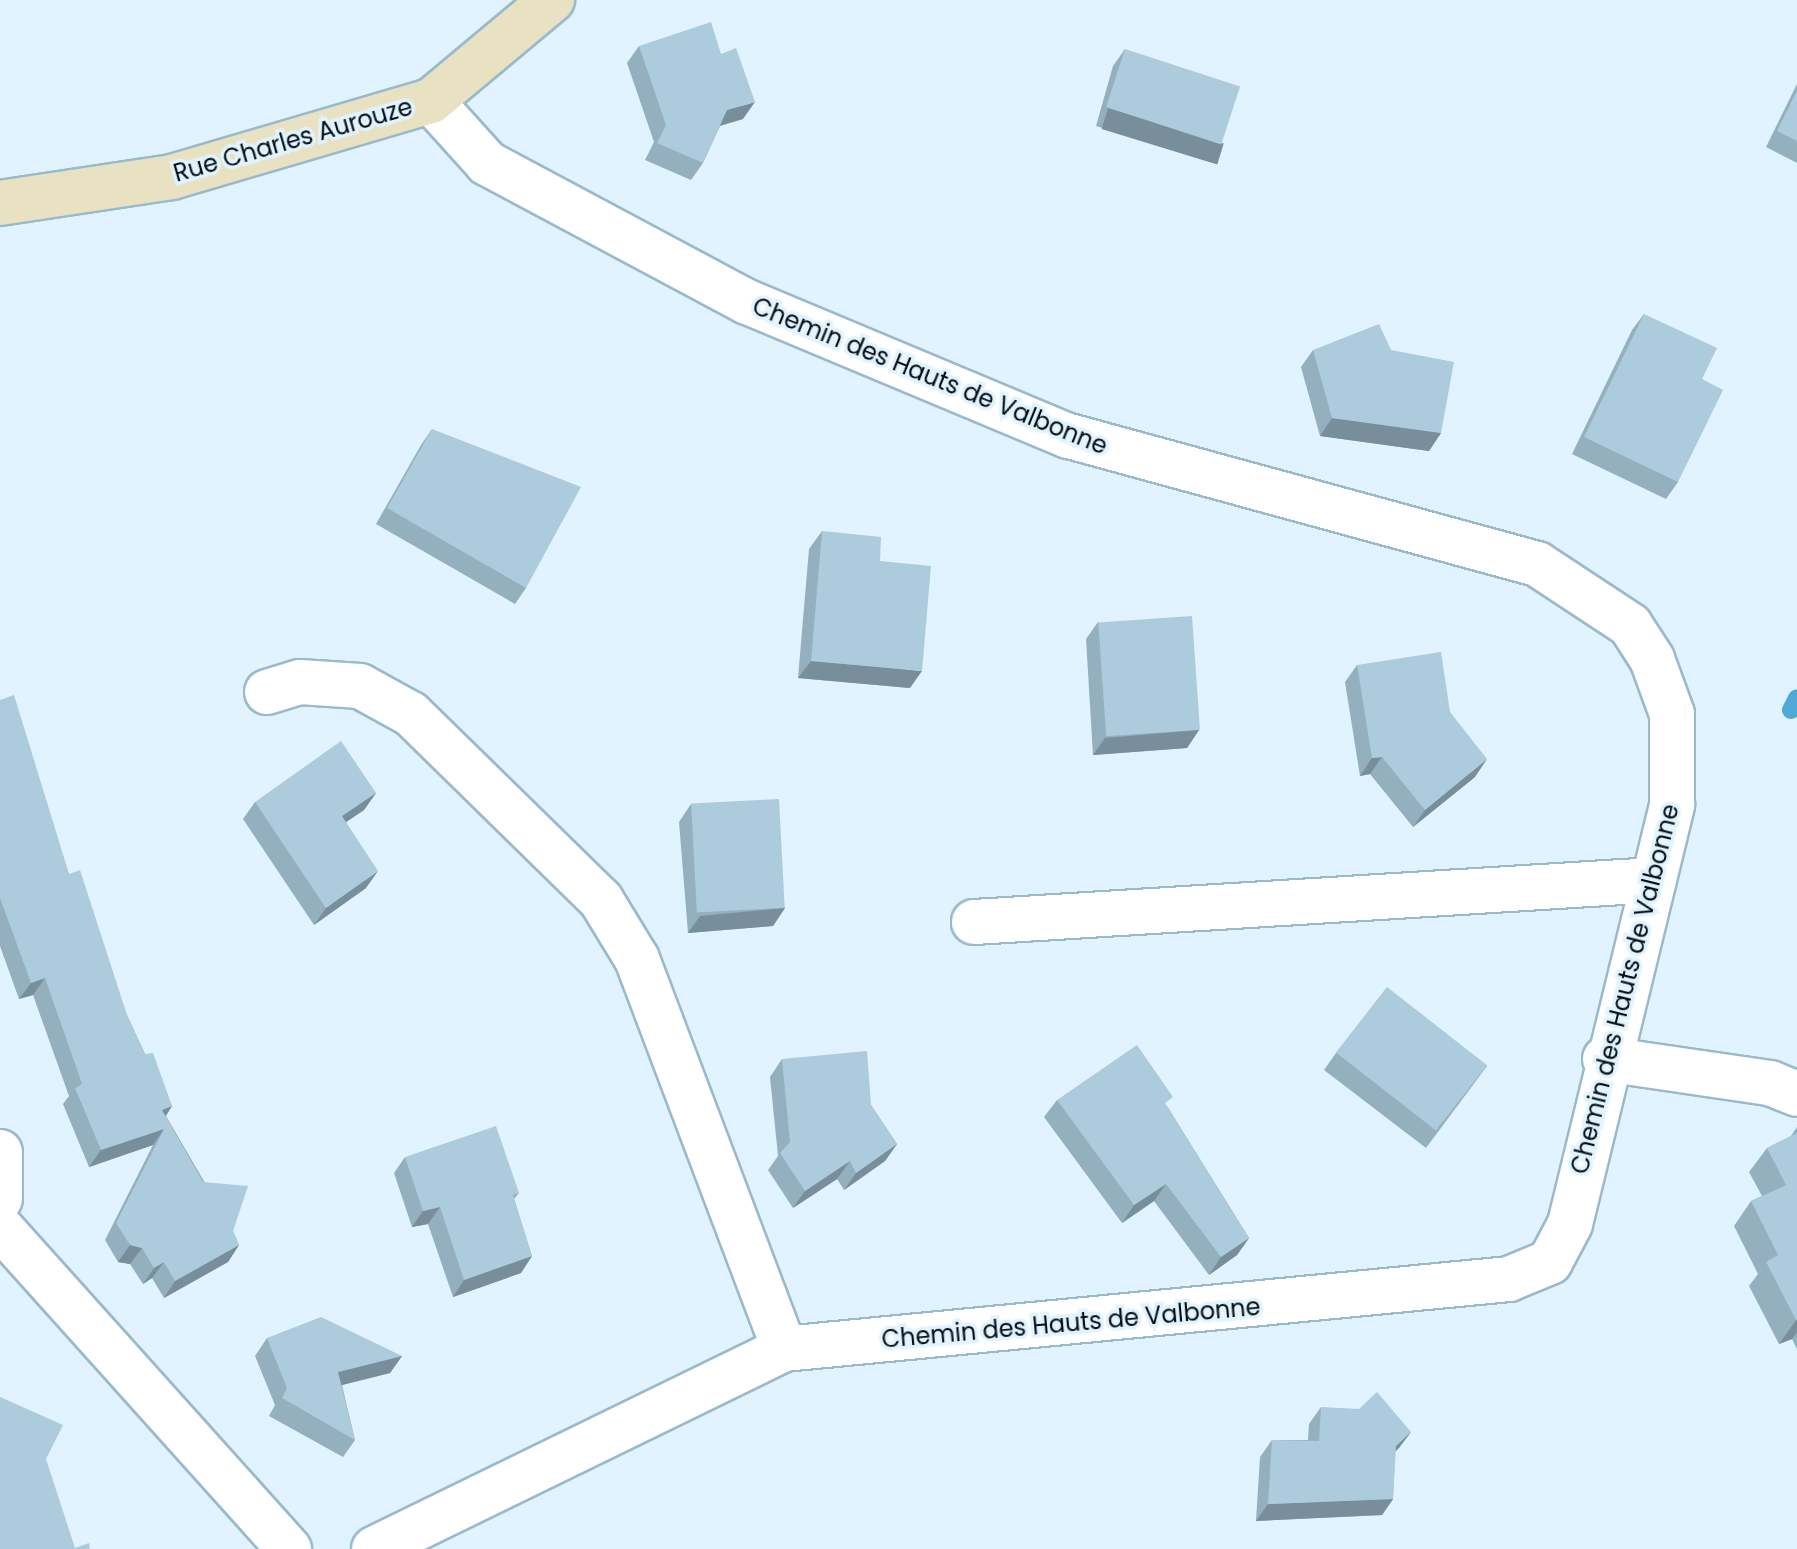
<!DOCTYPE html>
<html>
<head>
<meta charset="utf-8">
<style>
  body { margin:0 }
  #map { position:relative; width:1797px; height:1549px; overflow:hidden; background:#e0f3fe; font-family:Poppins,sans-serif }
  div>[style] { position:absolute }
  .stream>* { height:18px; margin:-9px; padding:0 9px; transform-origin:9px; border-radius:9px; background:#50a9d5 }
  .roads { filter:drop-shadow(2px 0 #9ab9cb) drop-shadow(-2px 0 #9ab9cb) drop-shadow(0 2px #9ab9cb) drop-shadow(0 -2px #9ab9cb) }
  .street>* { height:44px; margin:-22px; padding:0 22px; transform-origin:22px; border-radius:22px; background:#fff }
  .secondary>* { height:44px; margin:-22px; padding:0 22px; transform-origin:22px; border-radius:22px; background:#e8e2c3 }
  .wall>* { inset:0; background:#94afbe }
  .shaded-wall>* { inset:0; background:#788e9b; transform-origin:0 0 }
  .building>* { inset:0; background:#accbdd; transform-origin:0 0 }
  span { translate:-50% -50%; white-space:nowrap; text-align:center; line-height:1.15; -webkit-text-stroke:7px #e0f3fe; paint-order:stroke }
  .street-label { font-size:24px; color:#040d13 }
</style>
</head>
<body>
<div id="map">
  <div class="stream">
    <div style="left:1791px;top:710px;width:13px;rotate:-63deg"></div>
  </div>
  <div class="roads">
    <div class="street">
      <div style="left:267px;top:692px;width:34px;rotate:-17deg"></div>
      <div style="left:300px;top:682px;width:60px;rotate:3.8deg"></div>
      <div style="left:360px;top:686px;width:58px;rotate:28.8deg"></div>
      <div style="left:411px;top:714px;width:266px;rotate:44.4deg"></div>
      <div style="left:601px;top:900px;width:69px;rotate:58.6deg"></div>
      <div style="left:637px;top:959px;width:417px;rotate:69.3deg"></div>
      <div style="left:974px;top:922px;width:681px;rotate:-3.53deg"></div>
      <div style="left:1605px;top:1059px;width:167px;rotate:8.3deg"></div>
      <div style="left:1770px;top:1083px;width:29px;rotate:22deg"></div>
      <div style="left:0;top:1152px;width:47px;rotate:90deg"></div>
      <div style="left:0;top:1227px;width:433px;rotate:48.1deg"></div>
      <div style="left:374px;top:1549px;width:456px;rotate:-26deg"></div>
      <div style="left:784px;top:1349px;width:728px;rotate:-5.51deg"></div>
      <div style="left:1509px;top:1279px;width:44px;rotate:-22.5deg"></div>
      <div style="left:1550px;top:1262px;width:43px;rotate:-62.2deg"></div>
      <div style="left:1570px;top:1224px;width:432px;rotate:-76.3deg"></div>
      <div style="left:1672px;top:804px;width:90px;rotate:-90deg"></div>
      <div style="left:1672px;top:714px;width:59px;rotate:-110deg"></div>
      <div style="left:1652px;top:659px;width:40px;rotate:-122.9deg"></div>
      <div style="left:1630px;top:625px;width:111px;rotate:-146.7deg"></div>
      <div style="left:1537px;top:564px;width:486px;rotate:-164.7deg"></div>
      <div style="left:1068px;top:436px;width:348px;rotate:-157.3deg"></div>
      <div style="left:747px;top:302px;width:295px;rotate:-151.9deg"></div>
      <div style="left:487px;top:163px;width:84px;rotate:-132.1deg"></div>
    </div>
    <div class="secondary">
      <div style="left:0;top:203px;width:174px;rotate:-8.6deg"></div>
      <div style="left:172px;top:177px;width:270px;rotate:-16.4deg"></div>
      <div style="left:431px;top:101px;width:158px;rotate:-39.9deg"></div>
    </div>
  </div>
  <div class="wall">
    <div style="clip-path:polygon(639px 46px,721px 54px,743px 119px,720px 126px,703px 163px,691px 180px,645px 160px,654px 142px,627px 63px)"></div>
    <div style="clip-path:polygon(1125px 49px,1210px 162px,1096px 126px,1113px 66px)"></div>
    <div style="clip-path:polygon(1797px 84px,1797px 163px,1766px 147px)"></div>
    <div style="clip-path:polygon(1644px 314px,1678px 482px,1666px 499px,1572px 454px,1632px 330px)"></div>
    <div style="clip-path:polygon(1313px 350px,1391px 350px,1441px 433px,1429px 451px,1320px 436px,1301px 367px)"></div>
    <div style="clip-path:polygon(432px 429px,526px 588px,515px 604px,376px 524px,421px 445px)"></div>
    <div style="clip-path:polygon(822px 531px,880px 561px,910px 688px,798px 678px,809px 549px)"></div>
    <div style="clip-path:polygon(1098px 622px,1199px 730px,1187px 748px,1093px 755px,1086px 639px)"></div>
    <div style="clip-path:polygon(1357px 665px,1475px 777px,1413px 827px,1370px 774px,1360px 776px,1345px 682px)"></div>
    <div style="clip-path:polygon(0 700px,69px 874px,127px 1015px,145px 1054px,172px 1106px,166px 1116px,233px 1231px,239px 1245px,228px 1262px,164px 1298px,152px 1278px,143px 1284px,130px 1264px,118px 1262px,105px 1240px,153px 1145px,89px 1167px,63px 1104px,69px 1096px,33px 995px,19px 999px,0 946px)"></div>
    <div style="clip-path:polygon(376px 793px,364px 810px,346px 822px,366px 888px,314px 925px,243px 819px,255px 802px)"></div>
    <div style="clip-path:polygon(691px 804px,785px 908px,773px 926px,688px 933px,679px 822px)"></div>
    <div style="clip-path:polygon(1336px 1053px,1487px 1066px,1426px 1148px,1324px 1070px)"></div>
    <div style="clip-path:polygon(782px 1059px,871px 1105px,897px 1144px,885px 1161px,844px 1190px,837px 1179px,793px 1208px,768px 1170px,778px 1156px,770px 1077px)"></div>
    <div style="clip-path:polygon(1057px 1100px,1167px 1106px,1249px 1238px,1237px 1255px,1209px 1275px,1154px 1201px,1122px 1223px,1044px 1117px)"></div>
    <div style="clip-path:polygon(1797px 1127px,1797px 1349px,1792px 1339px,1779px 1344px,1749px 1286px,1758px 1274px,1734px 1226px,1751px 1201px,1762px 1196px,1749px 1172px,1767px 1148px,1791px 1136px)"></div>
    <div style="clip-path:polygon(405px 1157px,519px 1193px,514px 1199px,532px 1256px,521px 1273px,453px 1297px,428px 1224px,412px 1227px,394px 1173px)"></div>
    <div style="clip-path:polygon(267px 1338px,402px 1356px,390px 1373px,342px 1385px,355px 1440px,343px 1457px,269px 1416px,275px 1405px,255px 1356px)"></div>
    <div style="clip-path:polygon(1321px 1407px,1411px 1432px,1395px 1452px,1393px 1499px,1382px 1515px,1256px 1521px,1260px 1457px,1272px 1440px,1308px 1440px,1309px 1424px)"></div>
  </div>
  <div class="shaded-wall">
    <div style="clip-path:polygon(755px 102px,743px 119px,715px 127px,727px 110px)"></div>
    <div style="left:1108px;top:108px;width:121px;height:22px;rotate:17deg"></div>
    <div style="clip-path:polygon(1332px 418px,1441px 433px,1429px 451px,1320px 436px)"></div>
    <div style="clip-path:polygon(811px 661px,922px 671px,910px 688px,798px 678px)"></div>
    <div style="clip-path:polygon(1199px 730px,1187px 748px,1093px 755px,1105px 738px)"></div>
    <div style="clip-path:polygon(1382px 757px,1370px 774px,1360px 776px,1372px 758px)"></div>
    <div style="clip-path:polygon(1487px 759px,1475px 777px,1413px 827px,1425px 810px)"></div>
    <div style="clip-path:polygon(376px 793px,364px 810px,330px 833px,342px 816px)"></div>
    <div style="clip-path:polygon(378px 871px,366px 888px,314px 925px,326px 908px)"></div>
    <div style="clip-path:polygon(785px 908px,773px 926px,688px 933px,700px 916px)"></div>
    <div style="clip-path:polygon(45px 978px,33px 995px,19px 999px,31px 983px)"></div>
    <div style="clip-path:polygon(172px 1106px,161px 1123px,162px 1110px)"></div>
    <div style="clip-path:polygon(164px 1129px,153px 1145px,89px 1167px,101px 1150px)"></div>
    <div style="clip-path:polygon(897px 1144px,885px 1161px,844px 1190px,856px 1173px)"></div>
    <div style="clip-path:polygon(850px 1161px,837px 1179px,793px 1208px,805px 1191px)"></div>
    <div style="clip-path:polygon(1166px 1184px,1154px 1201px,1122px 1223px,1134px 1205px)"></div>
    <div style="clip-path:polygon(440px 1207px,428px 1224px,412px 1227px,423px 1211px)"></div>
    <div style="clip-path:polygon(1249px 1238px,1237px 1255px,1209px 1275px,1221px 1257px)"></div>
    <div style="clip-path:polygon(130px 1245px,142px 1248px,130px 1264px,118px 1262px)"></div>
    <div style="clip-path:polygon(239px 1245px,228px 1262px,164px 1298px,175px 1281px)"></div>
    <div style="clip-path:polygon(532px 1256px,521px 1273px,453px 1297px,464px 1280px)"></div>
    <div style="clip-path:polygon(164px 1262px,152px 1278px,143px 1284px,154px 1268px)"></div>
    <div style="clip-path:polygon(1797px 1319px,1797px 1332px,1792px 1339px,1779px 1344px)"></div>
    <div style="clip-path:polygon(402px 1356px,390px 1373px,326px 1389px,338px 1372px)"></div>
    <div style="clip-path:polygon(1411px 1432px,1399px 1448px,1384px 1462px,1396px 1446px)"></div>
    <div style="clip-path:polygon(1393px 1499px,1382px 1515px,1256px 1521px,1268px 1504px)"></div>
  </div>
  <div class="building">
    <div style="clip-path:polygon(711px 22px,721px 54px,736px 48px,755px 102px,727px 110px,703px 163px,657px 143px,666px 125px,639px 46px)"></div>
    <div style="left:1125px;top:49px;width:121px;height:61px;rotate:18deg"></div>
    <div style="clip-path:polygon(1797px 91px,1797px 141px,1777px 131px)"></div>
    <div style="clip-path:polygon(1644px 314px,1717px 348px,1702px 379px,1723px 390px,1678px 482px,1584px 437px)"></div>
    <div style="clip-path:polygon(1379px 324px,1391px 350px,1454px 362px,1441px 433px,1332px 418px,1313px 350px)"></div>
    <div style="clip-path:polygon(432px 429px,581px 487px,526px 588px,387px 508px)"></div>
    <div style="clip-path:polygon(822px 531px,881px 537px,880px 561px,931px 566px,922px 671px,811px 661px)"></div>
    <div style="left:1192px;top:616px;width:114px;height:94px;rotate:86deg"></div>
    <div style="clip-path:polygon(1441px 652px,1450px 712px,1487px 759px,1425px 810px,1382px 757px,1372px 758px,1357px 665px)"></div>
    <div style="clip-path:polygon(14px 695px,69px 874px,80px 870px,127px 1015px,145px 1054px,153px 1053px,172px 1106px,162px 1110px,203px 1182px,248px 1186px,233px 1231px,239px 1245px,175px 1281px,164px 1262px,154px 1268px,142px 1248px,130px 1245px,116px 1223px,164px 1129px,101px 1150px,75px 1088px,82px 1084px,45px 978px,31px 983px,0 898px,0 700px)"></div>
    <div style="clip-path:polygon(341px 741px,376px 793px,342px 816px,378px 871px,326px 908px,255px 802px)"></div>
    <div style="left:779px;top:799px;width:109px;height:88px;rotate:87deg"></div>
    <div style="left:1387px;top:987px;width:127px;height:83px;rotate:38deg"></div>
    <div style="clip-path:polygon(1137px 1045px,1173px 1097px,1165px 1103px,1249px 1238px,1221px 1257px,1166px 1184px,1134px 1205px,1057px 1100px)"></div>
    <div style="clip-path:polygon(867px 1051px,871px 1105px,897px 1144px,856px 1173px,850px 1161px,805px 1191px,780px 1153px,790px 1142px,782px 1059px)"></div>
    <div style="clip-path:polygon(496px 1126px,519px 1193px,513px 1195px,532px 1256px,464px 1280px,440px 1207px,423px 1211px,405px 1157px)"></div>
    <div style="clip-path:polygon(1797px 1133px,1797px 1319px,1796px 1320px,1766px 1262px,1778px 1255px,1751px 1201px,1786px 1185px,1767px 1148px)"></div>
    <div style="clip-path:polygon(321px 1317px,402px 1356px,338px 1372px,355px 1440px,282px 1398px,287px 1388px,267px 1338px)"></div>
    <div style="clip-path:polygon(1377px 1392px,1411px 1432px,1396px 1446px,1393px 1499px,1268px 1504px,1272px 1440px,1319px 1441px,1321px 1407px,1359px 1409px)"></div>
    <div style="clip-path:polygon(0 1397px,63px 1425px,46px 1459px,75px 1548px,89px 1543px,90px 1549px,0 1549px)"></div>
  </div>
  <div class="street-label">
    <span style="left:293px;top:140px;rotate:-16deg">Rue Charles Aurouze</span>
    <span style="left:930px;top:376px;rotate:22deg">Chemin des Hauts de Valbonne</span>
    <span style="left:1625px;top:989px;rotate:-76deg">Chemin des Hauts de Valbonne</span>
    <span style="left:1071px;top:1323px;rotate:-5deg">Chemin des Hauts de Valbonne</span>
  </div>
</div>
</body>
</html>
